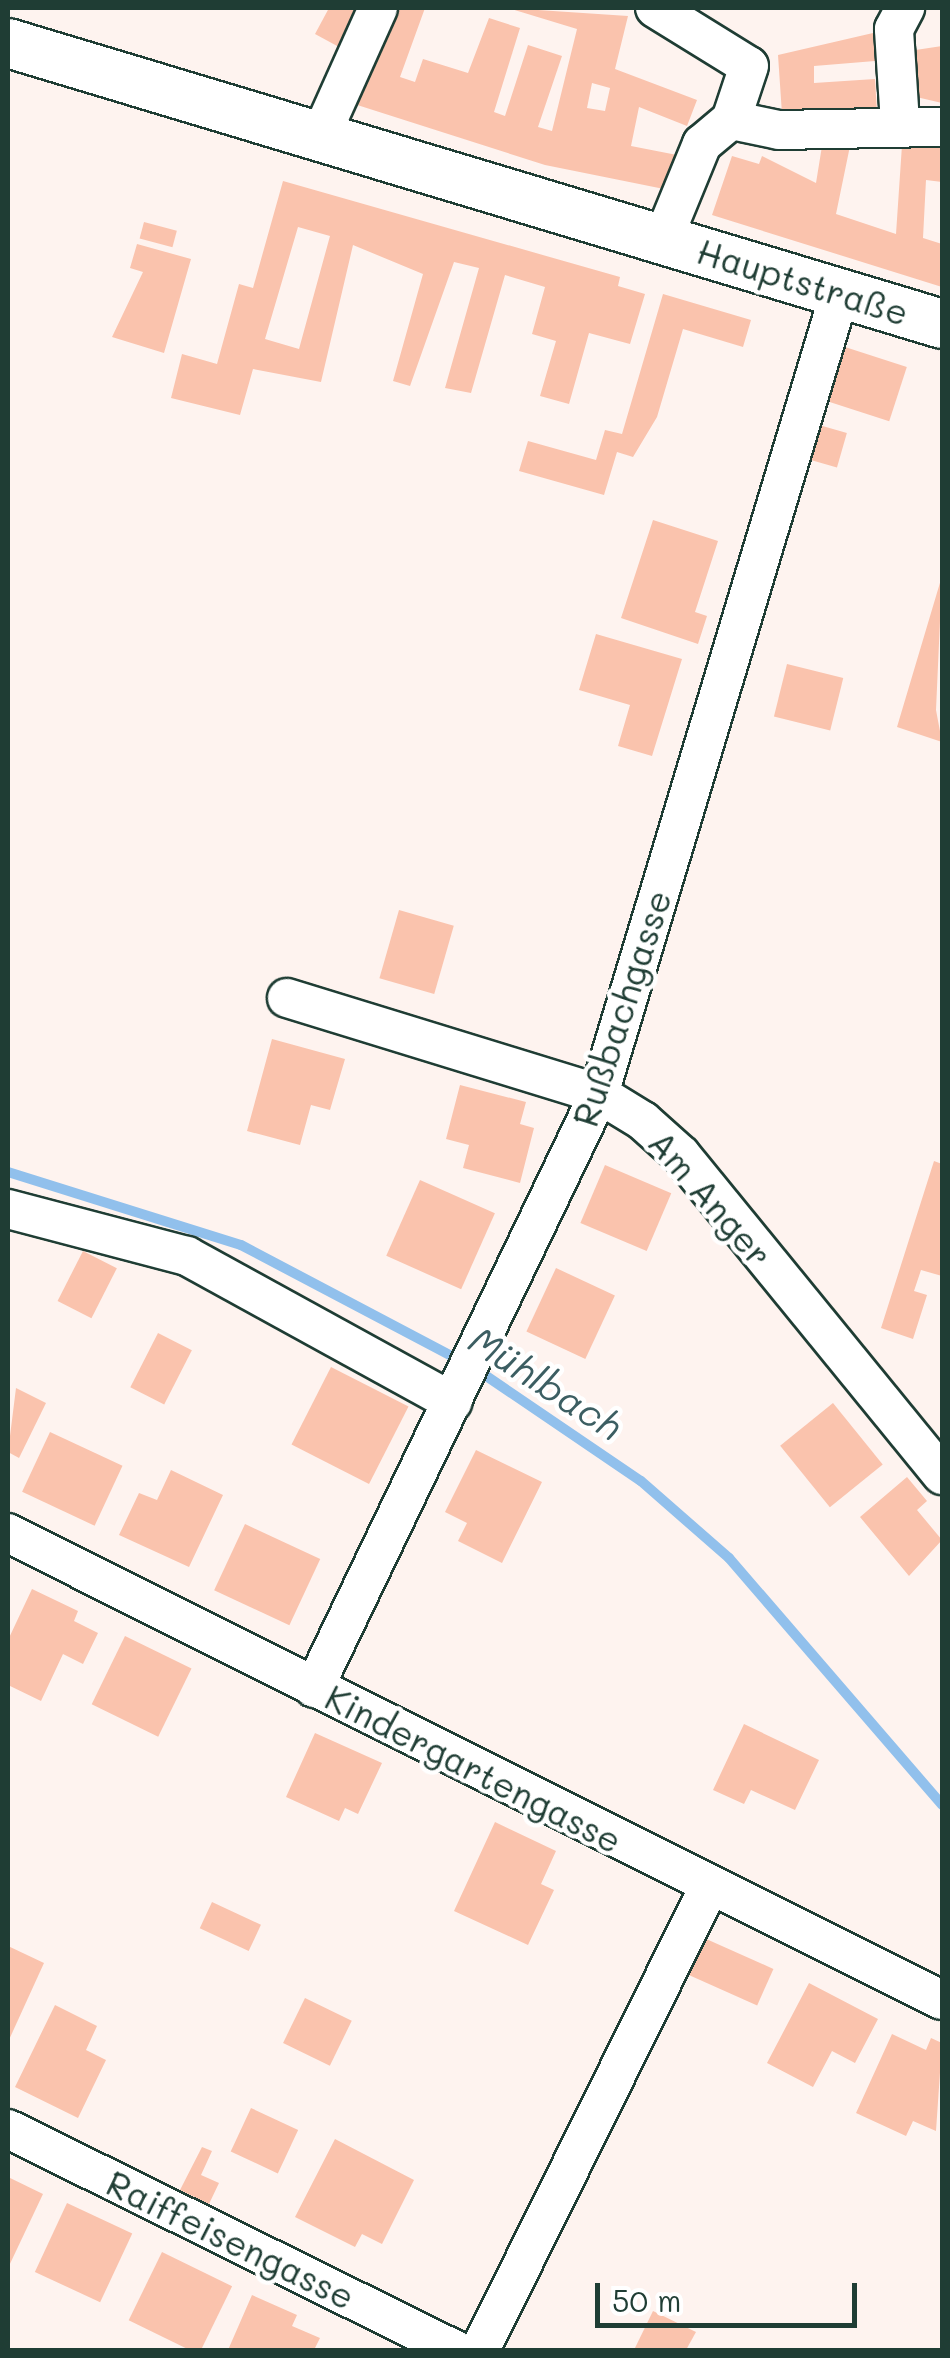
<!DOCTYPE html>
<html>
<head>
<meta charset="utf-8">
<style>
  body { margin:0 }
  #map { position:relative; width:950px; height:2358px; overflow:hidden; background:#fef3ef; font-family:Mali,sans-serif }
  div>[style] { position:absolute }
  .stream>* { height:10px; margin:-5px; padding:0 5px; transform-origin:5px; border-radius:5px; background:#91c0ec }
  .building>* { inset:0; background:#fac3ad; transform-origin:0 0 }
  .roads { filter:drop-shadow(2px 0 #1f3d34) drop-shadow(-2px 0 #1f3d34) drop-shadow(0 2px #1f3d34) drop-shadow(0 -2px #1f3d34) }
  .minor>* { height:38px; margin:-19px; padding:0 19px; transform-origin:19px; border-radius:19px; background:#fff }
  .major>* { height:48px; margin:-24px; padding:0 24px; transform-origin:24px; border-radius:24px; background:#fff }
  span { translate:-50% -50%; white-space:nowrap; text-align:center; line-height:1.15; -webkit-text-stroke:9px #fff; paint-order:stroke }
  .street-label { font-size:35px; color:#1f3d34 }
  .water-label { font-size:38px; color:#3c5e62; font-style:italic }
  .frame { position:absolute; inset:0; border:10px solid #1f3d34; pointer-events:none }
  .scale { position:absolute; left:595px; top:2283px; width:262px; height:45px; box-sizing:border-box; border:5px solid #1f3d34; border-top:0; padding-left:12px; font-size:30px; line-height:35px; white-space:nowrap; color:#1f3d34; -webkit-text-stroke:8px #fff; paint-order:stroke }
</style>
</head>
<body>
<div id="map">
  <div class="stream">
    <div style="left:8px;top:1172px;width:244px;rotate:17.4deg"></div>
    <div style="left:241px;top:1245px;width:249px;rotate:27.8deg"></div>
    <div style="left:476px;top:1369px;width:199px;rotate:34.2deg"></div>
    <div style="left:641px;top:1481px;width:117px;rotate:41.2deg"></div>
    <div style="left:729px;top:1558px;width:326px;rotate:49.2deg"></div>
  </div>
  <div class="building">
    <div style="clip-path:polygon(329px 8px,361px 8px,339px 47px,315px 34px)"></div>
    <div style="clip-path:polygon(evenodd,391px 8px,425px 8px,400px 77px,415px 82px,423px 59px,468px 73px,489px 18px,520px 28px,494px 112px,505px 116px,528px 45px,562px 56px,538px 127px,552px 131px,577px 29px,508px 8px,628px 16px,615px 69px,697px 100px,687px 126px,639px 107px,631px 146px,677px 155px,664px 189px,545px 165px,351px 103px,391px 8px,592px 83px,610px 88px,605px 111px,587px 108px,592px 83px)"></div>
    <div style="clip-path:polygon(873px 33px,875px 61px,814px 66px,814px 83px,875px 79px,877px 112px,782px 114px,778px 55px)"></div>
    <div style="clip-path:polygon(942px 46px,942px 103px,912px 96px,909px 51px)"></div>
    <div style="clip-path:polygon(902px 145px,942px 145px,942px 182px,926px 180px,923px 238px,942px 244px,942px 287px,712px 215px,732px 156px,759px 164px,762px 156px,816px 183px,822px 146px,850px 146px,836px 214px,896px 234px)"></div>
    <div style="clip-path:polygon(evenodd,283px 181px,620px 277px,618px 286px,645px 294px,630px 344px,589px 333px,569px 404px,540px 396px,556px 341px,532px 334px,545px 287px,505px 275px,471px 393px,445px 388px,479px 268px,454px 262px,410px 386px,393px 381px,423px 274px,353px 245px,321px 382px,253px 369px,240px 415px,171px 398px,182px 354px,217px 364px,239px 284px,253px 288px,283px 181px,298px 227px,330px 236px,299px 349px,265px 339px,298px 227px)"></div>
    <div style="left:144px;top:222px;width:34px;height:17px;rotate:15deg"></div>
    <div style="clip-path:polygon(137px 244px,191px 259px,164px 353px,112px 337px,143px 272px,130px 268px)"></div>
    <div style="clip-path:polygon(663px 294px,751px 320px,743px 347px,683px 329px,657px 417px,633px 457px,617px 452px,604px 495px,519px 471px,528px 441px,596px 460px,605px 430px,622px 434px)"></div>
    <div style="left:845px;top:347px;width:65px;height:57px;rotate:18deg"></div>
    <div style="left:819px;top:425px;width:29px;height:36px;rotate:16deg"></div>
    <div style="clip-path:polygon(653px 520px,718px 541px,695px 612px,707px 616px,698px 644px,621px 618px)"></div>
    <div style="clip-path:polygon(942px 576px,936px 710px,942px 742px,897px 727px)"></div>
    <div style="clip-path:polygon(596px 634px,682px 659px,652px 756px,618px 746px,630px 705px,579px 690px)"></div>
    <div style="left:787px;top:664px;width:58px;height:54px;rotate:14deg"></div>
    <div style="left:399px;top:910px;width:57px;height:71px;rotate:16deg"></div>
    <div style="clip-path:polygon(272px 1039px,345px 1059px,330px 1110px,311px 1105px,300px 1145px,247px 1131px)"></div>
    <div style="clip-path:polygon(460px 1085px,526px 1102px,520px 1124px,534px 1128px,520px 1183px,463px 1168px,469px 1145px,446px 1139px)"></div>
    <div style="clip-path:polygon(934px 1161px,942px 1164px,942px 1276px,921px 1270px,914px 1291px,927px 1295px,913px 1339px,881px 1328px)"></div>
    <div style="left:605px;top:1165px;width:72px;height:63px;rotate:23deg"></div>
    <div style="left:420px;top:1180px;width:82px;height:83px;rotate:24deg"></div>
    <div style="left:83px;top:1251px;width:38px;height:56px;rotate:27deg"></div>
    <div style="left:556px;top:1268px;width:65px;height:70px;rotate:25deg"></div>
    <div style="left:158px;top:1333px;width:38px;height:61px;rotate:27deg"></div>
    <div style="left:331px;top:1367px;width:87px;height:87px;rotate:27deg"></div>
    <div style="clip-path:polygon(16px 1388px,46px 1403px,19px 1458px,8px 1452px)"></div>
    <div style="left:833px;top:1403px;width:79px;height:68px;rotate:51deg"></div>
    <div style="left:50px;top:1432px;width:80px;height:66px;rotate:25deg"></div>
    <div style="clip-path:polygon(476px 1450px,542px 1482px,502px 1563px,458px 1541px,467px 1523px,445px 1512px)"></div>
    <div style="clip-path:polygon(171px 1470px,223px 1495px,189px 1567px,119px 1535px,139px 1493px,157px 1500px)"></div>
    <div style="clip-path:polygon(907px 1477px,927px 1501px,917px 1510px,942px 1540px,909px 1576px,860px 1517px)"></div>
    <div style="left:245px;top:1524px;width:83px;height:73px;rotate:25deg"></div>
    <div style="clip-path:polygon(32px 1589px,78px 1611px,74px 1621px,98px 1633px,83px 1664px,63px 1654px,41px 1701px,8px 1685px,8px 1640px)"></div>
    <div style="left:125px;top:1636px;width:74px;height:76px;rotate:26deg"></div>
    <div style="clip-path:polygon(744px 1724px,819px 1760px,795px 1810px,751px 1790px,744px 1804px,713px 1790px)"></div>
    <div style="clip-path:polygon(315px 1733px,382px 1763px,358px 1814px,345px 1808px,339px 1821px,286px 1797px)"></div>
    <div style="clip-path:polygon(495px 1822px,556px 1851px,541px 1884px,554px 1890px,528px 1945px,454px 1911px)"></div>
    <div style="left:212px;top:1902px;width:54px;height:29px;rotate:25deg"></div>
    <div style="left:704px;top:1938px;width:76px;height:40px;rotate:24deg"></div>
    <div style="clip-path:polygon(8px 1946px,44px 1963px,8px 2042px)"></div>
    <div style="clip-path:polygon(809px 1983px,878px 2019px,855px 2063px,832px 2051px,813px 2087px,767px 2063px)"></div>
    <div style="left:305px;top:1998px;width:52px;height:50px;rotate:26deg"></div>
    <div style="clip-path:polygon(55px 2005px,97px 2026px,86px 2050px,106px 2060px,78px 2118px,15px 2087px)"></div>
    <div style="clip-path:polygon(892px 2034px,926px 2050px,931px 2038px,942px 2043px,936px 2131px,913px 2121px,906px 2136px,856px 2113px)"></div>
    <div style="left:251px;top:2108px;width:52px;height:48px;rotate:25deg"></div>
    <div style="clip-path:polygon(335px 2139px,414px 2180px,382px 2244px,362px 2234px,355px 2247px,295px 2217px)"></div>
    <div style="clip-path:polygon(202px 2147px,212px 2151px,201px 2175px,219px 2183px,209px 2204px,180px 2190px)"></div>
    <div style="clip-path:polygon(8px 2177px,43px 2194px,8px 2268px)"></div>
    <div style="left:67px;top:2203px;width:72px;height:76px;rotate:25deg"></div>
    <div style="left:162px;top:2252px;width:78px;height:76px;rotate:26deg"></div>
    <div style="clip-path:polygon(252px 2295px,297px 2315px,292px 2326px,320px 2338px,314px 2350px,228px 2350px)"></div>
    <div style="clip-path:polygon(653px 2311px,696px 2332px,686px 2350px,634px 2350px)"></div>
  </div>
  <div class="roads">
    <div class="minor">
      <div style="left:655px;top:8px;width:110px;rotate:31.7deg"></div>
      <div style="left:749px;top:66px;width:57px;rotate:108.4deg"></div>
      <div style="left:900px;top:123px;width:94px;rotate:-93.7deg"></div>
      <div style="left:894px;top:29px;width:24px;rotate:-62deg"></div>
      <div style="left:321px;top:135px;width:139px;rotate:-65.8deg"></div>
      <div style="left:663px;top:239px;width:103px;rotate:-67.7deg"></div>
      <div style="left:702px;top:144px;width:38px;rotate:-40deg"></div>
      <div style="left:731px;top:120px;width:49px;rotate:11.8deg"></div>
      <div style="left:779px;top:130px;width:163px;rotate:-1.1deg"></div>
      <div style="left:287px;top:998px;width:326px;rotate:17.1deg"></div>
      <div style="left:599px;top:1094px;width:52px;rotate:31.5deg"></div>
      <div style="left:643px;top:1121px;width:51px;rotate:41.8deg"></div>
      <div style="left:681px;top:1155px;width:413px;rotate:50.8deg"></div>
      <div style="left:8px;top:1209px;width:185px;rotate:14.7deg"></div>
      <div style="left:187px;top:1256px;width:303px;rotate:28.8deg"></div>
      <div style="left:8px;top:1533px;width:1044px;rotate:26.57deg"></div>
      <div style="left:314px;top:1688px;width:659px;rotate:-64.37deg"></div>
      <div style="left:599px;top:1094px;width:837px;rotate:-73.27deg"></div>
      <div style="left:8px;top:2129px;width:499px;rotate:26.3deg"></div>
      <div style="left:480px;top:2350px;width:519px;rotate:-63.68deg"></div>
    </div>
    <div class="major">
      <div style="left:8px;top:43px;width:975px;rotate:16.74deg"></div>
    </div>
  </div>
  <div class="street-label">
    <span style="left:803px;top:281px;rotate:17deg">Hauptstraße</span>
    <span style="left:621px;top:1008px;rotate:-72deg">Rußbachgasse</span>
    <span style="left:711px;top:1198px;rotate:49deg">Am Anger</span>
    <span style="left:474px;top:1768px;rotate:27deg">Kindergartengasse</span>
    <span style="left:231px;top:2239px;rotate:26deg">Raiffeisengasse</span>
  </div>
  <div class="water-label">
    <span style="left:546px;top:1383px;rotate:33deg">Mühlbach</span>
  </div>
  <div class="frame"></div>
  <div class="scale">50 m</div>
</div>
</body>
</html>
